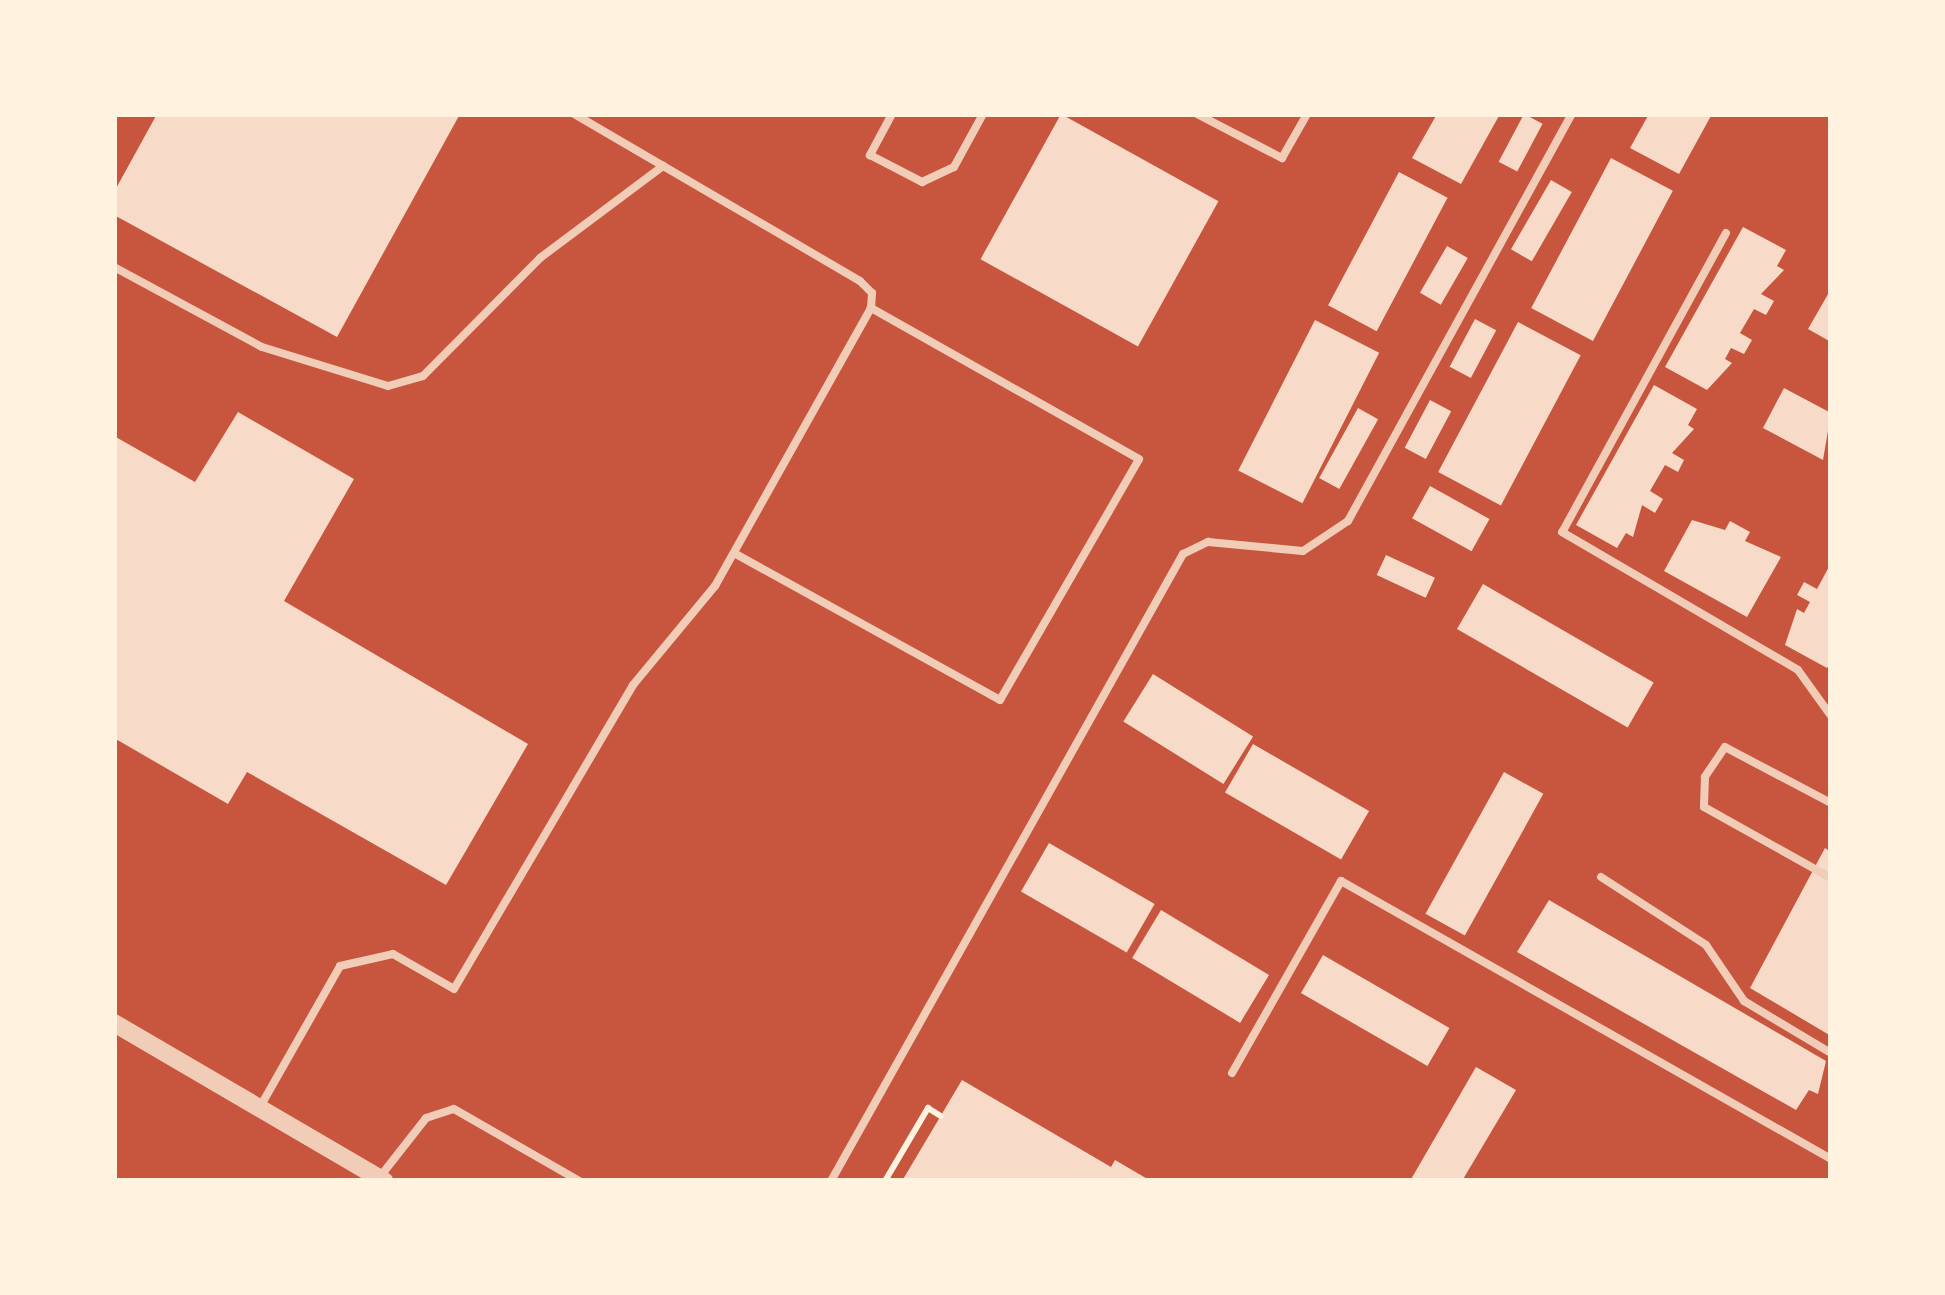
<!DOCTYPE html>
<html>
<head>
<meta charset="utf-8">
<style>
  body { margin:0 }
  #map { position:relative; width:1945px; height:1295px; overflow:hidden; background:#c8553d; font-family:Jost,sans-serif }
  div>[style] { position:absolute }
  .building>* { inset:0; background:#f7dbc8; transform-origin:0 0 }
  .path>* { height:6px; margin:-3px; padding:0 3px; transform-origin:3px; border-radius:3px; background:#fff3e0 }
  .service>* { height:8px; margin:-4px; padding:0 4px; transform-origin:4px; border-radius:4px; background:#f1ccb7 }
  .tertiary>* { height:18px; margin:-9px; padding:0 9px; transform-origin:9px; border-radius:9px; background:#f1ccb7 }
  span { translate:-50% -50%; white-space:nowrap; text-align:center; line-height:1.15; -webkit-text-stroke:9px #fff3e0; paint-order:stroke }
  .frame { position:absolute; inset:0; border:117px solid #fff3e0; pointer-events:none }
</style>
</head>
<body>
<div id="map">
  <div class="building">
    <div style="clip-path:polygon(157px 114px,460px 114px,337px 337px,114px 215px,114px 192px)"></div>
    <div style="left:1061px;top:114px;width:180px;height:166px;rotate:29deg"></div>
    <div style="clip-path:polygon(1437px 114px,1500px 114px,1461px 184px,1412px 158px)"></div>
    <div style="left:1524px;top:114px;width:21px;height:54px;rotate:28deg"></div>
    <div style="clip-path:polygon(1649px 114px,1712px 114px,1679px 174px,1630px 148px)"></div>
    <div style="left:1611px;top:158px;width:70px;height:170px;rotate:28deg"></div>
    <div style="left:1399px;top:172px;width:55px;height:151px;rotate:28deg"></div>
    <div style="left:1551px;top:180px;width:24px;height:80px;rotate:30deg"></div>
    <div style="clip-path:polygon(1743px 227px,1786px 250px,1777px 266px,1784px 270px,1761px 294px,1774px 301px,1766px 315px,1754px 309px,1740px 333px,1752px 340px,1744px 354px,1731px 348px,1725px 359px,1732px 363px,1707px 390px,1665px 367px)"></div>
    <div style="left:1447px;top:246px;width:24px;height:54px;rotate:30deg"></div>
    <div style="clip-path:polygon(1831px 289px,1831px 342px,1808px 329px)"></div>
    <div style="left:1475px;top:319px;width:24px;height:54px;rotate:28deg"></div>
    <div style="left:1315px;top:320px;width:72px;height:169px;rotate:27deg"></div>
    <div style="left:1518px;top:322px;width:71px;height:170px;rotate:28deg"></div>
    <div style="clip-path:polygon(1654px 385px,1697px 409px,1688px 425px,1694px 429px,1672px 453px,1684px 460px,1678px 472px,1665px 465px,1650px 491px,1663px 499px,1655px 513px,1642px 505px,1633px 537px,1626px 533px,1617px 548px,1576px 525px)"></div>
    <div style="clip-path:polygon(1784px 388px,1831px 413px,1823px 460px,1763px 428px)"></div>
    <div style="left:1430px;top:400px;width:24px;height:54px;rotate:28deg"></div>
    <div style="left:1358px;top:408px;width:23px;height:80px;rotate:29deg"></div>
    <div style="clip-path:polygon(238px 412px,354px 479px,284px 601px,528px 744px,446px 885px,247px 772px,228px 804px,114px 738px,114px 436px,195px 482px)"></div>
    <div style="left:1430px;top:486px;width:68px;height:37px;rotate:29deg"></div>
    <div style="clip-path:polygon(1692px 520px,1725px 530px,1730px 521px,1750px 532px,1745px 541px,1781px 557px,1747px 617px,1664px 571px)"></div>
    <div style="left:1386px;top:555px;width:54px;height:22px;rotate:25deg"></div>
    <div style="clip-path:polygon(1831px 563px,1831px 662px,1827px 668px,1785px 645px,1797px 609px,1804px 613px,1810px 602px,1797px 595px,1804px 582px,1817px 589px)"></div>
    <div style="left:1483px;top:584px;width:197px;height:52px;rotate:30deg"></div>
    <div style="left:1153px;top:674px;width:118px;height:56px;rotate:32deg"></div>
    <div style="left:1253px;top:744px;width:134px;height:56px;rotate:30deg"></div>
    <div style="left:1504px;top:772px;width:45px;height:162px;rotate:29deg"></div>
    <div style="left:1049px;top:843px;width:122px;height:56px;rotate:30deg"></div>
    <div style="clip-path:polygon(1825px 848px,1831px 852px,1831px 1036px,1750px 988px)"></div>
    <div style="clip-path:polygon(1549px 900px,1826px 1061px,1818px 1094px,1809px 1090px,1796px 1110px,1517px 952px)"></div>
    <div style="left:1161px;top:910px;width:126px;height:56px;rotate:31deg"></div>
    <div style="left:1323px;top:955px;width:146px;height:44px;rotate:30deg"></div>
    <div style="clip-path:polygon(1476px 1067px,1516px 1090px,1462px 1181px,1410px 1181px)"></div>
    <div style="clip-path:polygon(962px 1080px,1111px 1167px,1115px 1160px,1151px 1181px,902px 1181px)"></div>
  </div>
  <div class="path">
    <div style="left:885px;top:1181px;width:85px;rotate:-59.5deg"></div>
    <div style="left:928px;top:1108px;width:15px;rotate:32deg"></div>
  </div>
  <div class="service">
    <div style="left:892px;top:114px;width:47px;rotate:118.2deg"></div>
    <div style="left:870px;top:155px;width:59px;rotate:27.4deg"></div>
    <div style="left:922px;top:182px;width:35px;rotate:-25deg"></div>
    <div style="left:954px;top:167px;width:60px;rotate:-61.3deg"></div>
    <div style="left:1197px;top:114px;width:96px;rotate:27.4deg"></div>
    <div style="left:1282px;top:158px;width:51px;rotate:-60.4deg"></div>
    <div style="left:1726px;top:233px;width:341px;rotate:118.7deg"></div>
    <div style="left:1562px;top:532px;width:273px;rotate:30.3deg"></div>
    <div style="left:1798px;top:670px;width:57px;rotate:54.3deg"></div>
    <div style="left:114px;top:267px;width:168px;rotate:28.4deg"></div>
    <div style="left:262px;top:347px;width:132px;rotate:17.2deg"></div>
    <div style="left:388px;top:386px;width:36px;rotate:-16deg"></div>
    <div style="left:423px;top:376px;width:166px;rotate:-45.2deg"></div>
    <div style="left:540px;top:258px;width:154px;rotate:-36.8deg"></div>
    <div style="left:734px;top:553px;width:304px;rotate:28.9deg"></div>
    <div style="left:1000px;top:700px;width:278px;rotate:-60deg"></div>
    <div style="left:1139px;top:459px;width:308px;rotate:-150.6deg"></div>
    <div style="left:1831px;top:803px;width:120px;rotate:-152.2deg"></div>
    <div style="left:1725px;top:747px;width:36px;rotate:124deg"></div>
    <div style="left:1705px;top:777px;width:30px;rotate:92deg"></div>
    <div style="left:1704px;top:807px;width:145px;rotate:29.2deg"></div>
    <div style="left:1601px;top:877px;width:125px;rotate:32.9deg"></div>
    <div style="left:1706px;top:945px;width:68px;rotate:55.8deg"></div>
    <div style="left:1744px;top:1001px;width:101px;rotate:30.9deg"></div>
    <div style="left:1232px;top:1073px;width:221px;rotate:-60.4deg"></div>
    <div style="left:1341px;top:881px;width:563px;rotate:29.57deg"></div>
    <div style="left:260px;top:1107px;width:162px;rotate:-60.4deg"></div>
    <div style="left:340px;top:966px;width:54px;rotate:-12.8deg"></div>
    <div style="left:393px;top:954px;width:70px;rotate:29.8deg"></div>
    <div style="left:454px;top:989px;width:353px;rotate:-59.5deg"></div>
    <div style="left:633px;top:685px;width:129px;rotate:-50.4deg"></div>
    <div style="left:715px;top:586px;width:319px;rotate:-60.7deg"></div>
    <div style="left:871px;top:308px;width:15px;rotate:-86deg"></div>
    <div style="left:872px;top:293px;width:17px;rotate:-135deg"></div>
    <div style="left:860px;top:281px;width:331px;rotate:-149.7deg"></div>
    <div style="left:379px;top:1178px;width:76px;rotate:-51.9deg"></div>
    <div style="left:426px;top:1118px;width:29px;rotate:-18deg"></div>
    <div style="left:454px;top:1109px;width:144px;rotate:29.9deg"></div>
    <div style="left:831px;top:1181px;width:719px;rotate:-60.69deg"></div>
    <div style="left:1183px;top:554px;width:28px;rotate:-26deg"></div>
    <div style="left:1208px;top:542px;width:95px;rotate:5.4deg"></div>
    <div style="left:1303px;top:551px;width:54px;rotate:-33.7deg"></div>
    <div style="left:1348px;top:521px;width:465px;rotate:-61.2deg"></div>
  </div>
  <div class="tertiary">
    <div style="left:114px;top:1023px;width:313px;rotate:30.3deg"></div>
  </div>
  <div class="frame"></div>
</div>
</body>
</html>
